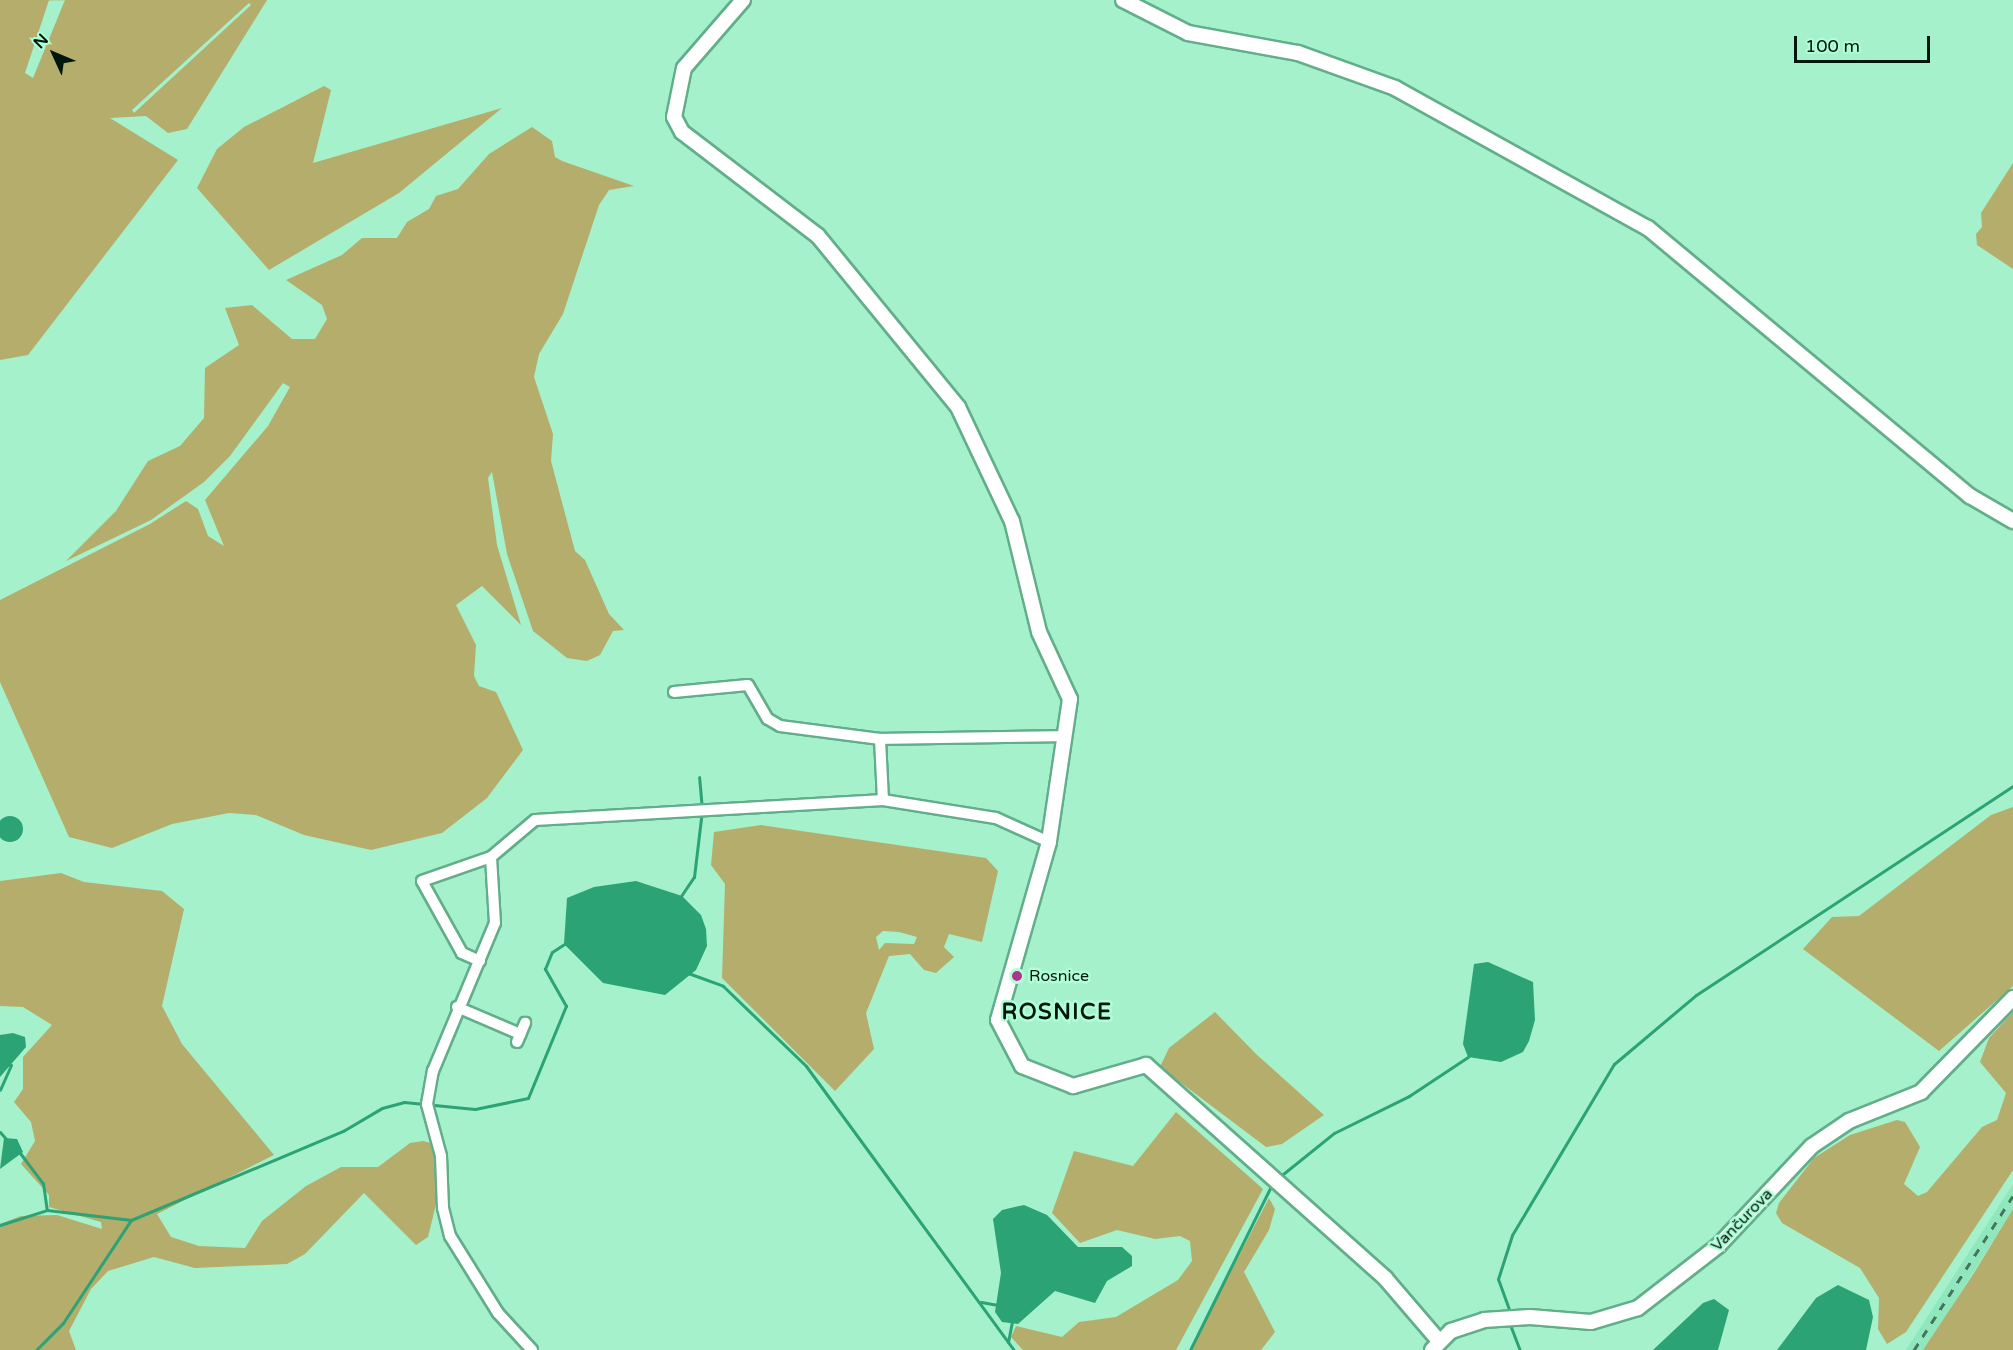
<!DOCTYPE html>
<html>
<head>
<meta charset="utf-8">
<style>
  body { margin:0 }
  #map { position:relative; width:2013px; height:1350px; overflow:hidden; background:#a4f1cb; font-family:"Varela Round",sans-serif }
  div>[style] { position:absolute }
  .built>* { inset:0; background:#90e6bd }
  .green>* { inset:0; background:#b4ad6c }
  .water>* { inset:0; background:#2ba375 }
  .round { border-radius:50% }
  .stream>* { height:3px; margin:-1.5px; padding:0 1.5px; transform-origin:1.5px; border-radius:1.5px; background:#2ba375 }
  .roads { filter:drop-shadow(2px 0 #62ae8b) drop-shadow(-2px 0 #62ae8b) drop-shadow(0 2px #62ae8b) drop-shadow(0 -2px #62ae8b) }
  .minor>* { height:10px; margin:-5px; padding:0 5px; transform-origin:5px; border-radius:5px; background:#fff }
  .tertiary>* { height:14px; margin:-7px; padding:0 7px; transform-origin:7px; border-radius:7px; background:#fff }
  .rail>* { height:3px; margin-top:-1.5px; transform-origin:0; background:repeating-linear-gradient(90deg,#45745d 0 8px,transparent 0 16px) }
  .dots>* { width:16px; height:16px; translate:-50% -50%; box-sizing:border-box; border:3px solid #b1ffd8; border-radius:50% }
  span { translate:-50% -50%; white-space:nowrap; text-align:center; line-height:1.15; -webkit-text-stroke:5px #b1ffd8; paint-order:stroke }
  .poi-label { font-size:16px; color:#00180c }
  .left { translate:0 -50%; text-align:left }
  .street-label { font-size:16px; color:#00180c }
  .district-label { font-size:22px; color:#00180c; font-weight:700; letter-spacing:1.5px }
  .north { position:absolute; left:24px; top:24px; width:60px; height:60px; -webkit-text-stroke:4px #b1ffd8; paint-order:stroke; rotate:314deg; font-size:16px; font-weight:700; line-height:24px; text-align:center; color:#00180c }
  .north::after { content:''; display:block; margin:auto; width:21px; height:27px; background:#00180c; clip-path:polygon(50% 0,100% 100%,50% 72%,0 100%) }
  .scale { position:absolute; left:1794px; top:36px; width:136px; height:27px; box-sizing:border-box; border:3px solid #00180c; border-top:0; padding-left:8px; font-size:18px; line-height:21px; white-space:nowrap; color:#00180c; -webkit-text-stroke:4px #b1ffd8; paint-order:stroke }
</style>
</head>
<body>
<div id="map">
  <div class="built">
    <div style="clip-path:polygon(2013px 1184px,2013px 1209px,1934px 1335px,1923px 1350px,1906px 1350px)"></div>
  </div>
  <div class="green">
    <div style="clip-path:polygon(evenodd,0 0,49px 0,25px 73px,33px 78px,65px 0,267px 0,187px 129px,168px 133px,146px 116px,110px 118px,178px 160px,28px 355px,0 360px,0 0,249px 3px,251px 5px,134px 113px,132px 110px,249px 3px)"></div>
    <div style="clip-path:polygon(324px 86px,331px 90px,313px 163px,502px 108px,399px 193px,269px 270px,197px 188px,217px 149px,244px 127px)"></div>
    <div style="clip-path:polygon(532px 127px,552px 141px,555px 157px,562px 161px,634px 186px,609px 190px,599px 205px,563px 314px,539px 354px,534px 377px,553px 434px,551px 461px,575px 551px,585px 560px,609px 614px,624px 630px,613px 631px,600px 655px,587px 661px,567px 658px,533px 631px,507px 554px,492px 472px,488px 478px,497px 545px,521px 625px,482px 586px,456px 605px,476px 645px,474px 676px,479px 686px,496px 692px,523px 750px,487px 798px,442px 833px,371px 850px,304px 835px,256px 815px,229px 813px,172px 824px,112px 848px,69px 837px,0 682px,0 600px,150px 524px,186px 501px,198px 509px,208px 536px,224px 546px,205px 500px,268px 426px,290px 387px,283px 383px,230px 456px,204px 482px,151px 520px,66px 561px,116px 511px,148px 461px,180px 446px,204px 418px,205px 368px,239px 345px,225px 308px,252px 305px,292px 339px,315px 339px,327px 319px,322px 305px,286px 280px,342px 255px,362px 238px,397px 238px,407px 222px,429px 209px,436px 196px,458px 189px,489px 154px)"></div>
    <div style="clip-path:polygon(2013px 163px,2013px 269px,1977px 245px,1976px 234px,1982px 227px,1981px 213px)"></div>
    <div style="clip-path:polygon(2013px 807px,2013px 986px,1939px 1051px,1803px 949px,1832px 917px,1859px 916px,1991px 815px)"></div>
    <div style="clip-path:polygon(evenodd,761px 825px,986px 858px,998px 871px,982px 942px,949px 934px,944px 947px,954px 957px,936px 973px,924px 970px,910px 954px,889px 956px,866px 1013px,874px 1049px,835px 1091px,722px 978px,725px 884px,711px 865px,714px 832px,761px 825px,883px 931px,899px 932px,917px 937px,914px 944px,885px 943px,879px 950px,876px 937px,883px 931px)"></div>
    <div style="clip-path:polygon(61px 873px,84px 882px,162px 891px,184px 909px,162px 1006px,182px 1044px,274px 1155px,157px 1214px,171px 1237px,199px 1246px,245px 1248px,262px 1221px,306px 1186px,341px 1167px,378px 1167px,410px 1143px,423px 1141px,435px 1144px,441px 1184px,428px 1237px,416px 1245px,364px 1193px,305px 1254px,287px 1264px,195px 1268px,154px 1257px,108px 1271px,91px 1289px,69px 1331px,76px 1350px,0 1350px,0 1224px,21px 1216px,57px 1215px,102px 1229px,101px 1222px,49px 1207px,49px 1195px,21px 1164px,35px 1141px,31px 1122px,14px 1102px,23px 1089px,23px 1057px,52px 1025px,23px 1007px,0 1006px,0 881px)"></div>
    <div style="clip-path:polygon(1215px 1012px,1256px 1054px,1324px 1115px,1282px 1144px,1266px 1147px,1160px 1067px,1169px 1048px)"></div>
    <div style="clip-path:polygon(2013px 1012px,2013px 1170px,1906px 1332px,1887px 1344px,1878px 1329px,1879px 1298px,1860px 1268px,1782px 1223px,1776px 1213px,1779px 1203px,1814px 1158px,1850px 1135px,1897px 1120px,1905px 1122px,1920px 1147px,1904px 1184px,1918px 1196px,1927px 1192px,1982px 1127px,1997px 1120px,2006px 1093px,1980px 1062px,1989px 1038px)"></div>
    <div style="clip-path:polygon(1176px 1112px,1263px 1189px,1176px 1350px,1023px 1350px,1011px 1337px,1016px 1326px,1062px 1337px,1079px 1322px,1116px 1317px,1178px 1280px,1192px 1261px,1190px 1241px,1180px 1236px,1155px 1239px,1117px 1230px,1080px 1243px,1052px 1213px,1074px 1151px,1133px 1166px)"></div>
    <div style="clip-path:polygon(1269px 1198px,1275px 1209px,1269px 1230px,1244px 1272px,1275px 1332px,1261px 1350px,1190px 1350px)"></div>
    <div style="clip-path:polygon(2013px 1209px,2013px 1350px,1923px 1350px,1974px 1273px)"></div>
  </div>
  <div class="water">
    <div class="round" style="left:-3px;top:816px;width:26px;height:26px"></div>
    <div style="clip-path:polygon(636px 881px,682px 896px,701px 915px,706px 929px,707px 946px,696px 970px,665px 995px,603px 983px,564px 944px,567px 898px,594px 887px)"></div>
    <div style="clip-path:polygon(1488px 962px,1533px 982px,1535px 1020px,1529px 1041px,1523px 1052px,1501px 1062px,1468px 1057px,1463px 1044px,1474px 964px)"></div>
    <div style="clip-path:polygon(13px 1033px,25px 1037px,26px 1047px,0 1077px,0 1035px)"></div>
    <div style="clip-path:polygon(4px 1138px,17px 1139px,23px 1152px,0 1169px)"></div>
    <div style="clip-path:polygon(1024px 1205px,1047px 1215px,1078px 1247px,1122px 1247px,1132px 1256px,1132px 1266px,1107px 1281px,1095px 1303px,1055px 1291px,1018px 1324px,1002px 1322px,995px 1312px,1001px 1273px,993px 1219px,1002px 1210px)"></div>
    <div style="clip-path:polygon(1838px 1285px,1869px 1300px,1873px 1317px,1866px 1350px,1777px 1350px,1816px 1298px)"></div>
    <div style="clip-path:polygon(1714px 1299px,1729px 1310px,1718px 1350px,1653px 1350px,1703px 1303px)"></div>
  </div>
  <div class="stream">
    <div style="left:681px;top:896px;width:23px;rotate:-56deg"></div>
    <div style="left:694px;top:877px;width:67px;rotate:-83.2deg"></div>
    <div style="left:702px;top:810px;width:33px;rotate:-95deg"></div>
    <div style="left:688px;top:973px;width:37px;rotate:20deg"></div>
    <div style="left:723px;top:986px;width:115px;rotate:43.9deg"></div>
    <div style="left:806px;top:1066px;width:352px;rotate:53.8deg"></div>
    <div style="left:0;top:1062px;width:11px;rotate:15deg"></div>
    <div style="left:11px;top:1065px;width:27px;rotate:114deg"></div>
    <div style="left:0;top:1132px;width:11px;rotate:49deg"></div>
    <div style="left:20px;top:1153px;width:38px;rotate:53deg"></div>
    <div style="left:43px;top:1183px;width:27px;rotate:82deg"></div>
    <div style="left:1278px;top:1178px;width:72px;rotate:-38.8deg"></div>
    <div style="left:1334px;top:1133px;width:84px;rotate:-26.3deg"></div>
    <div style="left:1409px;top:1096px;width:71px;rotate:-33.5deg"></div>
    <div style="left:0;top:1225px;width:49px;rotate:-17.7deg"></div>
    <div style="left:47px;top:1210px;width:85px;rotate:6.8deg"></div>
    <div style="left:131px;top:1220px;width:230px;rotate:-22.8deg"></div>
    <div style="left:343px;top:1131px;width:45px;rotate:-30.5deg"></div>
    <div style="left:382px;top:1108px;width:23px;rotate:-15deg"></div>
    <div style="left:404px;top:1102px;width:71px;rotate:5.6deg"></div>
    <div style="left:475px;top:1109px;width:54px;rotate:-11.7deg"></div>
    <div style="left:528px;top:1098px;width:100px;rotate:-67.6deg"></div>
    <div style="left:566px;top:1006px;width:43px;rotate:-119.6deg"></div>
    <div style="left:545px;top:969px;width:18px;rotate:-68deg"></div>
    <div style="left:552px;top:952px;width:17px;rotate:-33deg"></div>
    <div style="left:981px;top:1302px;width:17px;rotate:10deg"></div>
    <div style="left:1510px;top:1312px;width:35px;rotate:-110deg"></div>
    <div style="left:1498px;top:1279px;width:46px;rotate:-72.3deg"></div>
    <div style="left:1512px;top:1235px;width:199px;rotate:-59.2deg"></div>
    <div style="left:1614px;top:1064px;width:107px;rotate:-40.1deg"></div>
    <div style="left:1696px;top:995px;width:380px;rotate:-33.4deg"></div>
    <div style="left:1509px;top:1322px;width:30px;rotate:69deg"></div>
    <div style="left:1008px;top:1342px;width:20px;rotate:-79deg"></div>
    <div style="left:36px;top:1350px;width:38px;rotate:-45deg"></div>
    <div style="left:63px;top:1323px;width:123px;rotate:-56.6deg"></div>
    <div style="left:1190px;top:1350px;width:187px;rotate:-63.7deg"></div>
  </div>
  <div class="roads">
    <div class="minor">
      <div style="left:674px;top:692px;width:74px;rotate:-5.4deg"></div>
      <div style="left:748px;top:685px;width:39px;rotate:60deg"></div>
      <div style="left:768px;top:719px;width:14px;rotate:30deg"></div>
      <div style="left:780px;top:726px;width:101px;rotate:7.4deg"></div>
      <div style="left:880px;top:739px;width:61px;rotate:87.2deg"></div>
      <div style="left:880px;top:739px;width:185px;rotate:-0.9deg"></div>
      <div style="left:480px;top:961px;width:20px;rotate:-156deg"></div>
      <div style="left:462px;top:953px;width:82px;rotate:-119.1deg"></div>
      <div style="left:422px;top:881px;width:73px;rotate:-19.2deg"></div>
      <div style="left:457px;top:1007px;width:69px;rotate:23.2deg"></div>
      <div style="left:517px;top:1042px;width:21px;rotate:-67deg"></div>
      <div style="left:532px;top:1350px;width:50px;rotate:-132.6deg"></div>
      <div style="left:498px;top:1313px;width:91px;rotate:-121.9deg"></div>
      <div style="left:450px;top:1236px;width:29px;rotate:-104deg"></div>
      <div style="left:443px;top:1208px;width:52px;rotate:-92.2deg"></div>
      <div style="left:441px;top:1156px;width:54px;rotate:-105.1deg"></div>
      <div style="left:427px;top:1104px;width:34px;rotate:-80deg"></div>
      <div style="left:433px;top:1071px;width:160px;rotate:-67.3deg"></div>
      <div style="left:495px;top:923px;width:66px;rotate:-93.5deg"></div>
      <div style="left:491px;top:857px;width:57px;rotate:-40.1deg"></div>
      <div style="left:535px;top:820px;width:349px;rotate:-3.3deg"></div>
      <div style="left:883px;top:800px;width:114px;rotate:9.1deg"></div>
      <div style="left:996px;top:818px;width:58px;rotate:24.4deg"></div>
    </div>
    <div class="tertiary">
      <div style="left:743px;top:0;width:90px;rotate:130.9deg"></div>
      <div style="left:684px;top:68px;width:50px;rotate:101.5deg"></div>
      <div style="left:674px;top:117px;width:17px;rotate:62deg"></div>
      <div style="left:682px;top:132px;width:171px;rotate:37.4deg"></div>
      <div style="left:818px;top:236px;width:221px;rotate:50.7deg"></div>
      <div style="left:958px;top:407px;width:126px;rotate:64.7deg"></div>
      <div style="left:1012px;top:521px;width:114px;rotate:76.3deg"></div>
      <div style="left:1039px;top:632px;width:74px;rotate:65.2deg"></div>
      <div style="left:1070px;top:699px;width:145px;rotate:98.4deg"></div>
      <div style="left:1049px;top:842px;width:185px;rotate:106deg"></div>
      <div style="left:998px;top:1020px;width:52px;rotate:62.4deg"></div>
      <div style="left:1022px;top:1066px;width:55px;rotate:21.4deg"></div>
      <div style="left:1073px;top:1086px;width:76px;rotate:-16deg"></div>
      <div style="left:1146px;top:1065px;width:320px;rotate:41.7deg"></div>
      <div style="left:1385px;top:1278px;width:83px;rotate:49.4deg"></div>
      <div style="left:1123px;top:0;width:73px;rotate:26.9deg"></div>
      <div style="left:1188px;top:33px;width:112px;rotate:10.3deg"></div>
      <div style="left:1298px;top:53px;width:103px;rotate:19.8deg"></div>
      <div style="left:1395px;top:88px;width:289px;rotate:29deg"></div>
      <div style="left:1648px;top:228px;width:419px;rotate:39.8deg"></div>
      <div style="left:1970px;top:496px;width:50px;rotate:30.2deg"></div>
      <div style="left:1432px;top:1350px;width:27px;rotate:-45deg"></div>
      <div style="left:1451px;top:1331px;width:35px;rotate:-18deg"></div>
      <div style="left:1484px;top:1320px;width:46px;rotate:-3.7deg"></div>
      <div style="left:1530px;top:1317px;width:61px;rotate:4.7deg"></div>
      <div style="left:1591px;top:1322px;width:49px;rotate:-16.6deg"></div>
      <div style="left:1638px;top:1308px;width:101px;rotate:-37.8deg"></div>
      <div style="left:1718px;top:1246px;width:137px;rotate:-46.8deg"></div>
      <div style="left:1812px;top:1146px;width:45px;rotate:-34deg"></div>
      <div style="left:1849px;top:1121px;width:78px;rotate:-21.9deg"></div>
      <div style="left:1921px;top:1092px;width:132px;rotate:-45.6deg"></div>
    </div>
  </div>
  <div class="rail">
    <div style="left:1914px;top:1350px;width:183px;rotate:-57.3deg"></div>
  </div>
  <div class="dots">
    <div style="left:1017px;top:976px;background:#ae3488"></div>
  </div>
  <div class="poi-label">
    <span class="left" style="left:1029px;top:976px">Rosnice</span>
  </div>
  <div class="street-label">
    <span style="left:1742px;top:1220px;rotate:-46deg">Vančurova</span>
  </div>
  <div class="district-label">
    <span style="left:1057px;top:1013px">ROSNICE</span>
  </div>
  <div class="north">N</div>
  <div class="scale">100 m</div>
</div>
</body>
</html>
